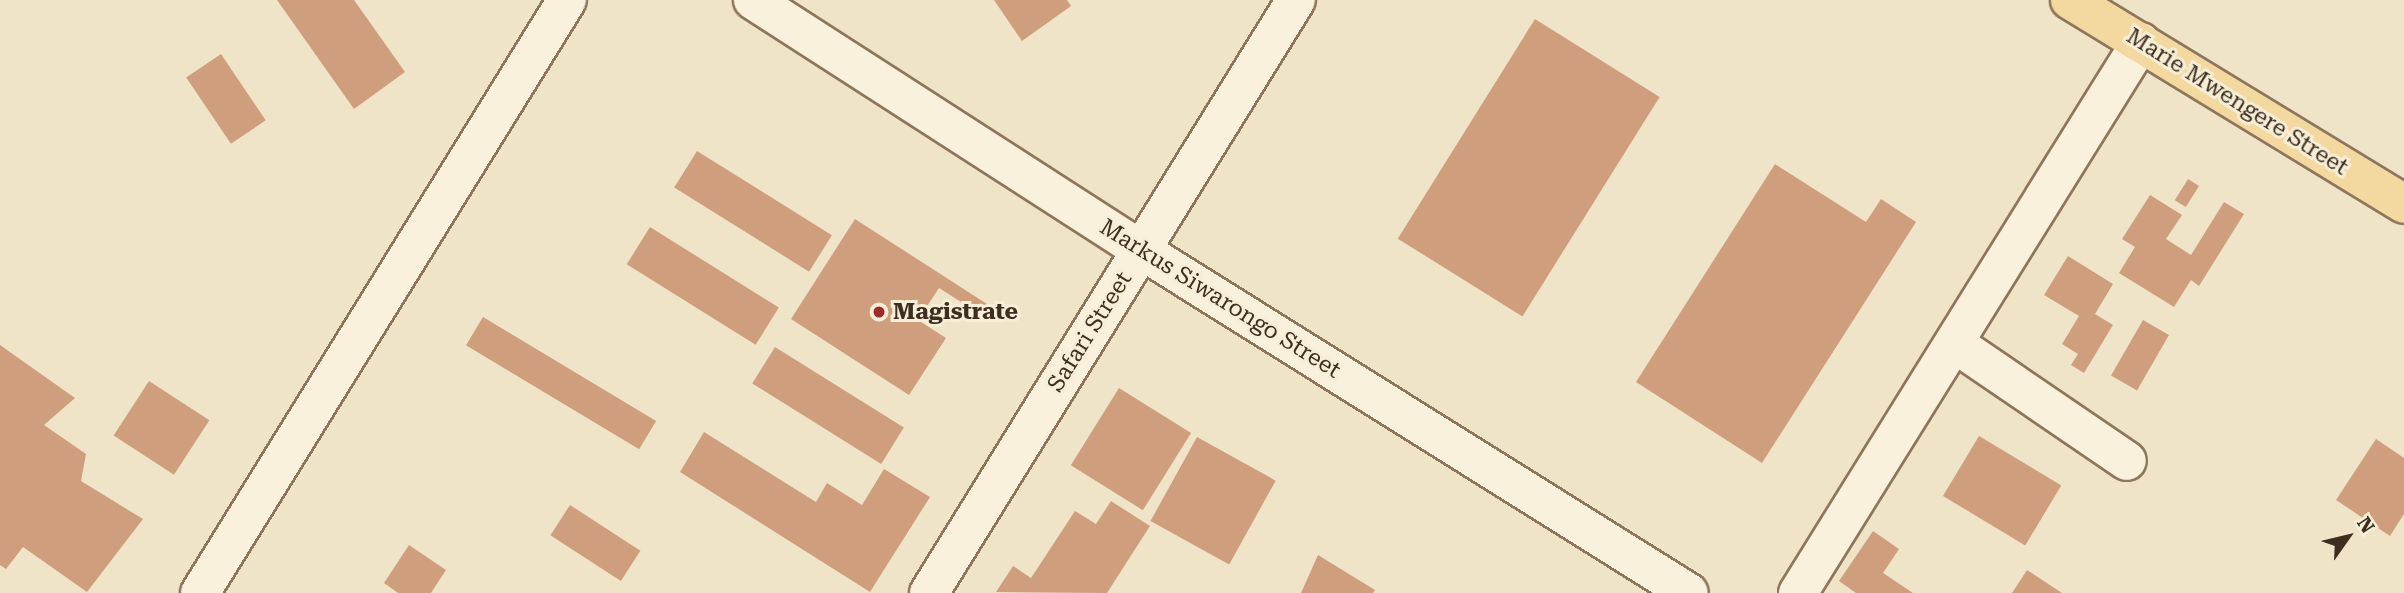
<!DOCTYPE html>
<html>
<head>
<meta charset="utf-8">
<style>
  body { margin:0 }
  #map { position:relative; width:2404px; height:593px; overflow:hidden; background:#f0e4c8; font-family:"Roboto Serif",serif }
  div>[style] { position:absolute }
  .building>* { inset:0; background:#cf9f7d; transform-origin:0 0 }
  .roads { filter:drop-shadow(2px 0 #8d765c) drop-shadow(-2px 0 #8d765c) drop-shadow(0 2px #8d765c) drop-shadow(0 -2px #8d765c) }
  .minor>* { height:38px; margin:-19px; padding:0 19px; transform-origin:19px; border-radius:19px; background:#faf1dc }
  .major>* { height:38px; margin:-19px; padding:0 19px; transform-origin:19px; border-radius:19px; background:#f3d9a0 }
  .dots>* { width:19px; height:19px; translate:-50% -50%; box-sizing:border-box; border:4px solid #f7eed8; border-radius:50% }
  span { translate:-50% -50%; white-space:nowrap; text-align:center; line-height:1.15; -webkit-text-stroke:6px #f7eed8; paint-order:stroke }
  .street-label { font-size:23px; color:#3d2e20 }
  .poi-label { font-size:23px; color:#3d2e20; font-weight:700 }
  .left { translate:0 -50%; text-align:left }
  .north { position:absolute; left:2313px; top:502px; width:70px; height:70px; -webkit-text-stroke:5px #f7eed8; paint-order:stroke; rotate:56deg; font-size:19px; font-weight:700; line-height:28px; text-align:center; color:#3d2e20 }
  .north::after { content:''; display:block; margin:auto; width:24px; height:32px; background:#3d2e20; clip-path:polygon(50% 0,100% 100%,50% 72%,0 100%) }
</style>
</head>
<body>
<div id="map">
  <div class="building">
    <div style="clip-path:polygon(277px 0,354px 0,405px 72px,354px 109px)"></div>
    <div style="clip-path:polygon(994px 0,1067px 0,1071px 6px,1022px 41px)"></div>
    <div style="left:1535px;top:19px;width:147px;height:259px;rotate:32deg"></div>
    <div style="left:221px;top:54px;width:80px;height:42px;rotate:56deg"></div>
    <div style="left:697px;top:151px;width:159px;height:43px;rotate:32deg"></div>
    <div style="clip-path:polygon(1775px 164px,1866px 222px,1881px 199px,1916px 222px,1762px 463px,1636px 382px)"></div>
    <div style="left:2188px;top:179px;width:13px;height:25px;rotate:32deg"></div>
    <div style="clip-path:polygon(2150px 195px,2182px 215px,2166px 239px,2191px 255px,2224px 202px,2244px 214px,2199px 286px,2191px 280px,2174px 307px,2119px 273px,2135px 247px,2122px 239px)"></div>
    <div style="clip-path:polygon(855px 219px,987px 304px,980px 314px,939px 288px,918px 320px,946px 338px,909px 395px,791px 319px)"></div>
    <div style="left:650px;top:227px;width:152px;height:44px;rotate:32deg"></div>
    <div style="clip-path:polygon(2068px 256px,2113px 284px,2095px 314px,2113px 325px,2084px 373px,2071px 365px,2078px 354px,2062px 344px,2079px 316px,2044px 295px)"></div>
    <div style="left:483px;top:317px;width:202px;height:33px;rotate:31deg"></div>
    <div style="left:2143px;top:320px;width:30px;height:64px;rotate:30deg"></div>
    <div style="clip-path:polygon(0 345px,75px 398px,44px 425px,86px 454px,81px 481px,143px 519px,87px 592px,23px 547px,6px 569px,0 565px)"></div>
    <div style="left:775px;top:347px;width:152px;height:43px;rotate:32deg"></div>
    <div style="left:149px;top:381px;width:72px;height:65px;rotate:33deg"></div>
    <div style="left:1119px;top:388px;width:85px;height:91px;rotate:32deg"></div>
    <div style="clip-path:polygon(704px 432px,816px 502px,827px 483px,862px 505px,884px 469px,930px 497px,870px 592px,680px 472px)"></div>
    <div style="left:1979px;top:436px;width:96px;height:70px;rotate:31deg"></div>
    <div style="left:1197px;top:437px;width:90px;height:96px;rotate:29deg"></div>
    <div style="clip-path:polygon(2376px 439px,2404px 458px,2404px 514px,2390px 536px,2336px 500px)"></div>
    <div style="clip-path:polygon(1111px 501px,1150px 526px,1107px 593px,996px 592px,1013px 566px,1031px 578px,1075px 511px,1096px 524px)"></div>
    <div style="left:570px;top:505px;width:84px;height:36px;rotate:33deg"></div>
    <div style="clip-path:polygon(1873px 531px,1899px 549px,1883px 573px,1913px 593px,1856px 593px,1839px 581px)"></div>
    <div style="clip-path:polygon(409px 545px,446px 570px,431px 593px,398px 593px,384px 583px)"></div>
    <div style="clip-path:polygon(1318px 555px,1375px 590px,1373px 593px,1301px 593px)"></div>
    <div style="clip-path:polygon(2027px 570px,2062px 593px,2012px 593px)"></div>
  </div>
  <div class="roads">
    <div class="minor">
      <div style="left:753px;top:0;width:462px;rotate:32.8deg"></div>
      <div style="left:1141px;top:250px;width:646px;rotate:32.04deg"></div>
      <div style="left:1954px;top:343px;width:209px;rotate:34.3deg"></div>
      <div style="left:200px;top:593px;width:697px;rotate:-58.25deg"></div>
      <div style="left:929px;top:593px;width:697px;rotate:-58.25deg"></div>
      <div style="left:1798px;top:593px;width:649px;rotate:-58.1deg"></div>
    </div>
    <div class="major">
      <div style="left:2070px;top:0;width:391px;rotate:31.4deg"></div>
    </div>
  </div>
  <div class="dots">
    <div style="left:879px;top:312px;background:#9e2a2b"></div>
  </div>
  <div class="street-label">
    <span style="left:2237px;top:102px;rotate:32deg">Marie Mwengere Street</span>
    <span style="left:1220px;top:299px;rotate:32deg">Markus Siwarongo Street</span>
    <span style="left:1090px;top:332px;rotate:-58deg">Safari Street</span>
  </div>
  <div class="poi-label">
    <span class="left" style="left:893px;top:312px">Magistrate</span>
  </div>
  <div class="north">N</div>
</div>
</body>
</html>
